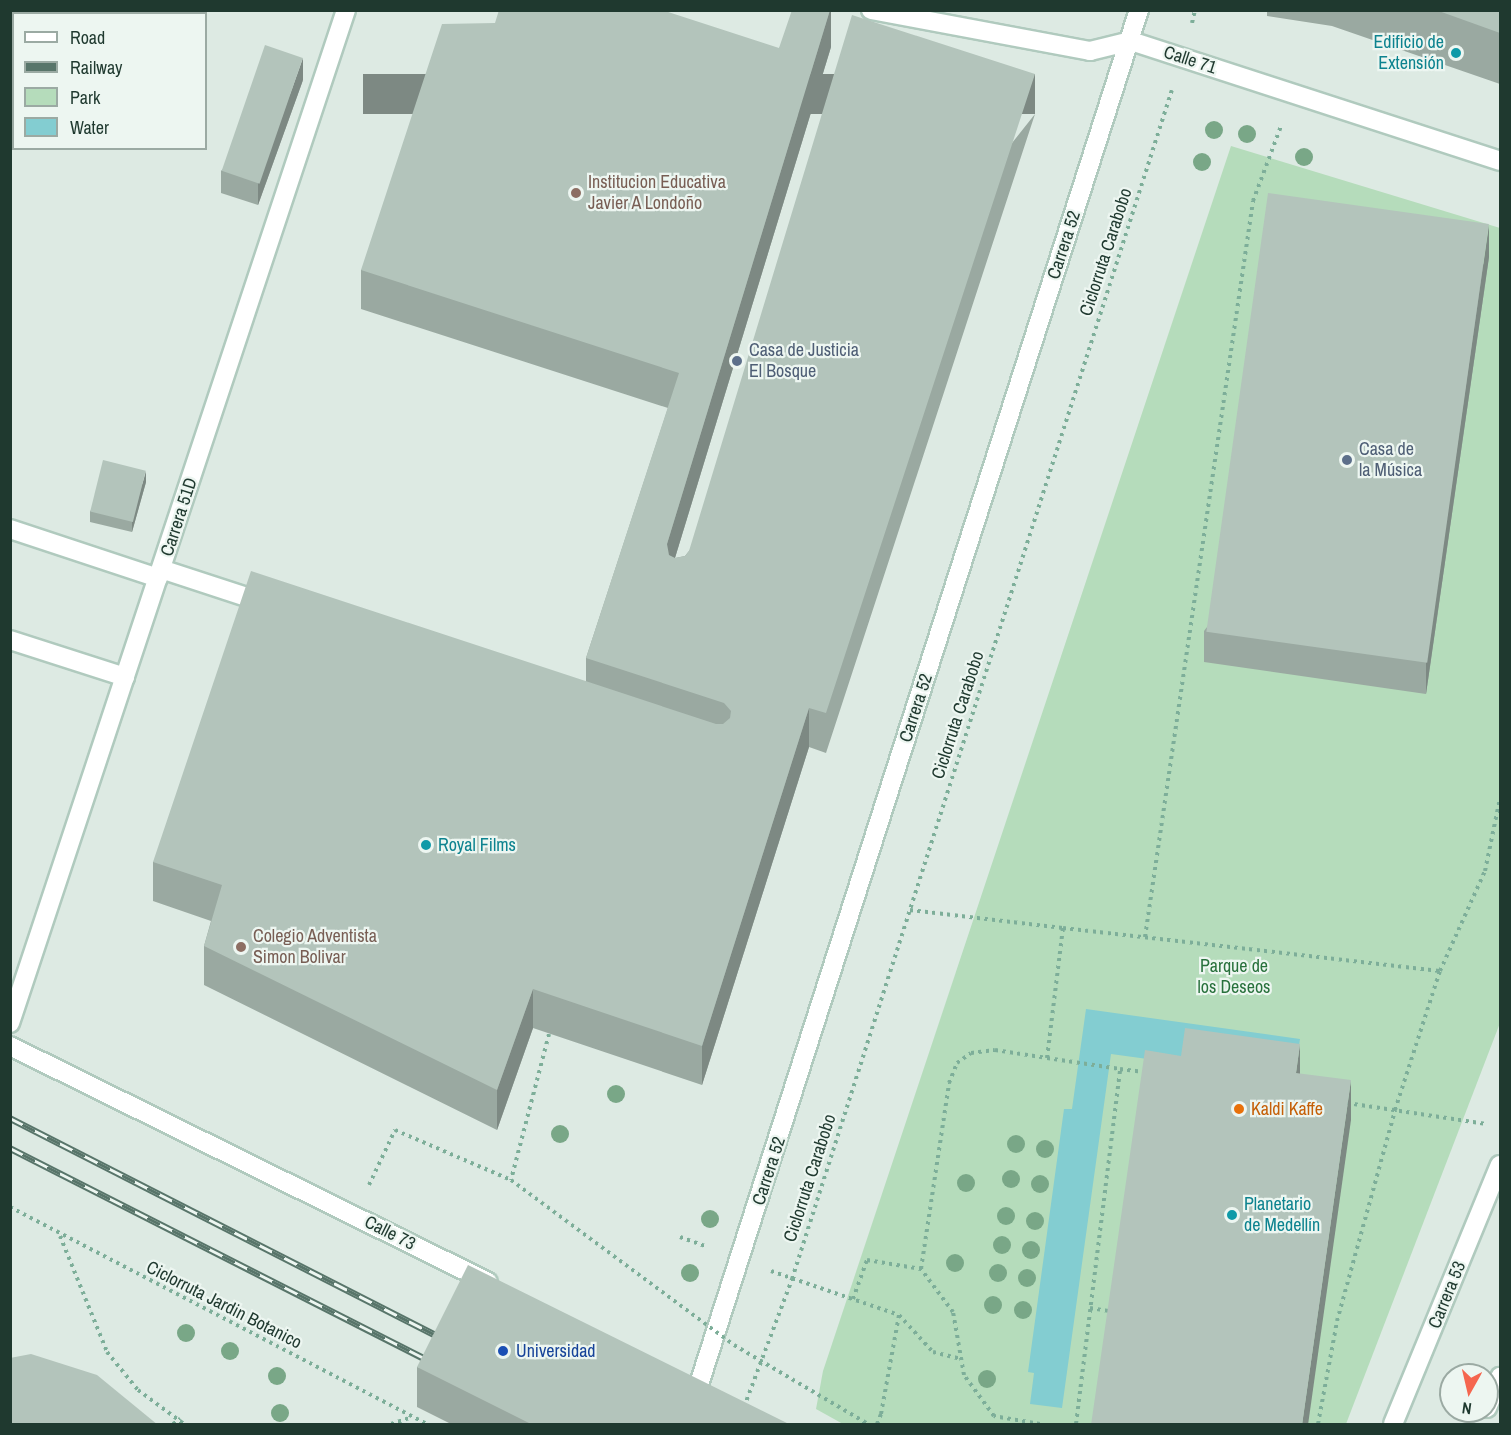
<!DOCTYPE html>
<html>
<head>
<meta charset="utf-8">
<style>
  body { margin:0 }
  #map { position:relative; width:1511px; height:1435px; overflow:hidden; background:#ddeae3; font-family:"Archivo Narrow",sans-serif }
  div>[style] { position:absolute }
  .green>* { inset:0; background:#b5dcbb }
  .water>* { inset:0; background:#83cdd1 }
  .path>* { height:4px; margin-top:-2px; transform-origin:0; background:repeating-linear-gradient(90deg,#7dae99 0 3px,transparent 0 7.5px) }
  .roads { filter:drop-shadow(2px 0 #b0cabe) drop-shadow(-2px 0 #b0cabe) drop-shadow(0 2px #b0cabe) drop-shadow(0 -2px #b0cabe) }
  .lane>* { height:18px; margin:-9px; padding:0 9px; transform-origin:9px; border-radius:9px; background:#fff }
  .street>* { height:18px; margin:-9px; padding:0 9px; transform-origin:9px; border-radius:9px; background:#fff }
  .secondary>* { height:18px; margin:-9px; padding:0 9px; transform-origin:9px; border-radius:9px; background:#fff }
  .rail>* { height:7px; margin-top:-3.5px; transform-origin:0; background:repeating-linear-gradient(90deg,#edf6f1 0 14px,#58756a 0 28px); box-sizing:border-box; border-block:2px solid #58756a }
  .path-bridge>* { height:4px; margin-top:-2px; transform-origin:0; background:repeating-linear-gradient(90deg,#7dae99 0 3px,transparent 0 7.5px) }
  .trees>* { width:18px; height:18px; margin:-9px; border-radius:50%; background:#79a787 }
  .wall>* { inset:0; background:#9aa9a1 }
  .shaded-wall>* { inset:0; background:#7d8983; transform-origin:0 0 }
  .building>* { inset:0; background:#b3c4bb; transform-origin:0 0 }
  .dots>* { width:16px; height:16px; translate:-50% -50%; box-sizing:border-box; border:3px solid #edf6f1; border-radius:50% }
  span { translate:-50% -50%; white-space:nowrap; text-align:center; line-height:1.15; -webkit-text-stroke:4.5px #edf6f1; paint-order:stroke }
  .culture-label { font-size:18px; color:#0d838f }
  .right { translate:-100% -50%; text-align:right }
  .left { translate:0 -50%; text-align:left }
  .street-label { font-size:18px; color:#1f392f }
  .education-label { font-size:18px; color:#785e54 }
  .service-label { font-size:18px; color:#4e5e75 }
  .park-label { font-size:18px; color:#28713c }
  .food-label { font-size:18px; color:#c56008 }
  .transit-label { font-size:18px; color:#164399 }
  .frame { position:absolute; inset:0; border:12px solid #1f392f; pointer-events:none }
  .legend { position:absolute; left:12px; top:12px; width:195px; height:138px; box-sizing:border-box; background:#edf6f1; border:2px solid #9baaa3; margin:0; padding:8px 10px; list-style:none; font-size:18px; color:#1f392f }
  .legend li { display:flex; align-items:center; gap:12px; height:30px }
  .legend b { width:30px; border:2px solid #9baaa3 }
  .north { position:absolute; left:1439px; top:1363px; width:60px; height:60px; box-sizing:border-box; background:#edf6f1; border:2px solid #9baaa3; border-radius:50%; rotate:188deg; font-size:16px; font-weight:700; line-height:24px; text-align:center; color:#1f392f }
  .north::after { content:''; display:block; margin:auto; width:21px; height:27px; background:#f5664f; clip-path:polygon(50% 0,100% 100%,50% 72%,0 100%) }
</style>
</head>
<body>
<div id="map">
  <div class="green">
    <div style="clip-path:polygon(1231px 146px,1500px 228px,1500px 1023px,1346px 1424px,843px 1424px,816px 1409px,823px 1371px)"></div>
  </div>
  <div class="water">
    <div style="clip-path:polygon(1086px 1009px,1300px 1039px,1294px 1079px,1111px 1054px,1062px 1408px,1030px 1404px,1034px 1373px,1028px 1372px,1064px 1109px,1072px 1109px)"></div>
  </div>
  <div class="path">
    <div style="left:1192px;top:23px;width:13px;rotate:-77deg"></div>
    <div style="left:910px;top:910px;width:154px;rotate:6.7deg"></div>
    <div style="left:1145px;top:937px;width:744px;rotate:-81.65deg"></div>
    <div style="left:1253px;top:201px;width:80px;rotate:-69.5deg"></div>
    <div style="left:1047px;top:1058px;width:74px;rotate:8.6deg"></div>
    <div style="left:1347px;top:1103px;width:141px;rotate:8.6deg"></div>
    <div style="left:369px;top:1185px;width:61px;rotate:-64.7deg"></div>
    <div style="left:395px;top:1130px;width:126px;rotate:23.3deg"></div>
    <div style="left:10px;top:1207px;width:470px;rotate:27.5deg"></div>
    <div style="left:60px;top:1236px;width:125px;rotate:67.9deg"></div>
    <div style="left:107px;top:1352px;width:49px;rotate:50.8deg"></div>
    <div style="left:138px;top:1390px;width:57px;rotate:36.5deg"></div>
    <div style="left:680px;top:1237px;width:27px;rotate:20deg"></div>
    <div style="left:771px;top:1271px;width:135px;rotate:19deg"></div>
    <div style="left:899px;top:1315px;width:50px;rotate:47.4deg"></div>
    <div style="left:933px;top:1352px;width:29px;rotate:14deg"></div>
    <div style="left:853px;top:1299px;width:41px;rotate:-70.3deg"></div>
    <div style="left:867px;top:1260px;width:55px;rotate:9.5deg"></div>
    <div style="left:1090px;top:1308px;width:20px;rotate:9deg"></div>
    <div style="left:744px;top:1407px;width:137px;rotate:-69.4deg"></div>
    <div style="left:792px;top:1279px;width:1248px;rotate:-72.28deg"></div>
    <div style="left:173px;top:1424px;width:9px;rotate:-36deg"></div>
    <div style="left:391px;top:1424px;width:22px;rotate:-18deg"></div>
    <div style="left:877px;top:1424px;width:11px;rotate:-68deg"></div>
    <div style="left:881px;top:1414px;width:101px;rotate:-79.7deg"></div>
    <div style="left:1040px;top:1424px;width:47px;rotate:-170.1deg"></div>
    <div style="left:994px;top:1416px;width:51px;rotate:-126.2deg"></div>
    <div style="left:964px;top:1375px;width:64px;rotate:-99.9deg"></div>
    <div style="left:953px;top:1312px;width:54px;rotate:-126.7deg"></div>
    <div style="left:921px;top:1269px;width:188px;rotate:-81.4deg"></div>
    <div style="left:949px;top:1083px;width:22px;rotate:-68deg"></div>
    <div style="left:957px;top:1063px;width:17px;rotate:-36deg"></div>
    <div style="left:971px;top:1053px;width:24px;rotate:-7deg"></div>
    <div style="left:995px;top:1050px;width:53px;rotate:8.7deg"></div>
    <div style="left:1047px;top:1058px;width:131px;rotate:-83deg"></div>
    <div style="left:1063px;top:928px;width:379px;rotate:6.5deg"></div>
    <div style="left:1440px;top:971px;width:110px;rotate:-65.8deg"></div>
    <div style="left:1485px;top:871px;width:75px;rotate:-78.4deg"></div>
    <div style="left:1076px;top:1424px;width:358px;rotate:-82.9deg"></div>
    <div style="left:1120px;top:1069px;width:24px;rotate:7deg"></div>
    <div style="left:1318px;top:1424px;width:105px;rotate:-79.5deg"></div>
    <div style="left:1337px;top:1321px;width:219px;rotate:-74.6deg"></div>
    <div style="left:1395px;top:1110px;width:146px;rotate:-72.1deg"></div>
  </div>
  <div class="roads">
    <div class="lane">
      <div style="left:10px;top:529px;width:156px;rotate:18.3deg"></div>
      <div style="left:161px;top:569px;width:109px;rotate:18.1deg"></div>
      <div style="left:10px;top:640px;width:121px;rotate:17.8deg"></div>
    </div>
    <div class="street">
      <div style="left:871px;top:10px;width:223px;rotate:10.6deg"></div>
      <div style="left:1090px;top:51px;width:42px;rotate:-13.7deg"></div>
      <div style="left:1131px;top:41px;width:388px;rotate:18deg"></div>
      <div style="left:10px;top:1023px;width:1067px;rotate:-71.65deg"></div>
    </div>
    <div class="secondary">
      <div style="left:10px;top:1046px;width:533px;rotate:26.28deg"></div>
      <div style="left:693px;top:1403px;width:1463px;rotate:-72.25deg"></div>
      <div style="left:1487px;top:1408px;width:34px;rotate:-67deg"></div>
      <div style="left:1393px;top:1424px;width:280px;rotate:-67.6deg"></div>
    </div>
  </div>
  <div class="rail">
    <div style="left:10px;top:1118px;width:493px;rotate:27deg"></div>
    <div style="left:10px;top:1148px;width:478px;rotate:26.9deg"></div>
  </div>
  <div class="path-bridge">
    <div style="left:549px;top:1034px;width:151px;rotate:104.6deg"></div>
    <div style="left:511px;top:1180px;width:277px;rotate:36.5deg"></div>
    <div style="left:734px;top:1345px;width:156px;rotate:30.5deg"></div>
  </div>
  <div class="trees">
    <div style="left:1214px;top:130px"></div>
    <div style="left:1247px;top:134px"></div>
    <div style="left:1304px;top:157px"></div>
    <div style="left:1202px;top:162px"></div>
    <div style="left:616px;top:1094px"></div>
    <div style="left:560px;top:1134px"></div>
    <div style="left:1016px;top:1144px"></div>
    <div style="left:1045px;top:1149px"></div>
    <div style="left:1011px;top:1179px"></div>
    <div style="left:966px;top:1183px"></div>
    <div style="left:1040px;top:1184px"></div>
    <div style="left:1006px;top:1216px"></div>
    <div style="left:710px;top:1219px"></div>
    <div style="left:1035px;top:1221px"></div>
    <div style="left:1002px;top:1245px"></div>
    <div style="left:1031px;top:1250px"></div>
    <div style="left:955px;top:1263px"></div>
    <div style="left:690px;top:1273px"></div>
    <div style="left:998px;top:1273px"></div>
    <div style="left:1027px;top:1278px"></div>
    <div style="left:993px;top:1305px"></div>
    <div style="left:1023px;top:1310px"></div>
    <div style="left:186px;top:1333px"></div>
    <div style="left:230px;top:1351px"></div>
    <div style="left:277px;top:1376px"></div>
    <div style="left:987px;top:1379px"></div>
    <div style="left:280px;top:1413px"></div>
  </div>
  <div class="wall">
    <div style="clip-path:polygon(831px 10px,831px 47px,675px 558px,685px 556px,1035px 114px,826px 753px,809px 747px,702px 1085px,533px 1028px,497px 1130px,204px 985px,204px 946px,211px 921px,153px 901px,153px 862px,586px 681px,586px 658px,668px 408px,361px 309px,361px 270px,779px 48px)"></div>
    <div style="clip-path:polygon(1267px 10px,1500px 10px,1500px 84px,1332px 26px,1267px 16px)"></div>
    <div style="clip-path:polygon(303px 80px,258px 205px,221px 193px,221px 171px)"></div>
    <div style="clip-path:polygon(1489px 257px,1426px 694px,1204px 662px,1204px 631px)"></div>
    <div style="clip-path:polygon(146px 482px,132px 532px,90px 522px,90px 511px)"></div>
    <div style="clip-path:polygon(417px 1367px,791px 1425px,453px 1425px,417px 1407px)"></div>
  </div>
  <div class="shaded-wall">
    <div style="clip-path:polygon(830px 10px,831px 10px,831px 47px,667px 584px,667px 544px)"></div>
    <div style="clip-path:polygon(303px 58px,303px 80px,258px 205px,258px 184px)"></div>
    <div style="left:1035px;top:74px;width:40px;height:672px;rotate:90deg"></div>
    <div style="clip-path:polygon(1489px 225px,1489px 257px,1426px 694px,1426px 663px)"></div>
    <div style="clip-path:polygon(146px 471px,146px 482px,132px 532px,132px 521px)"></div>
    <div style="clip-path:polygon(809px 708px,809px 747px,702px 1085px,702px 1046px)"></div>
    <div style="clip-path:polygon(533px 989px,533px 1028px,497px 1130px,497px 1090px)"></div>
    <div style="clip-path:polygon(1300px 1044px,1300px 1083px,1296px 1073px)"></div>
    <div style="clip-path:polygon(1351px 1080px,1351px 1120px,1308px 1425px,1302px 1425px)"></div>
  </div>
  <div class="building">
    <div style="clip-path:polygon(499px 10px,662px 10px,779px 48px,792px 10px,830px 10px,667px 544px,669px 555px,675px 558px,685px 556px,689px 551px,852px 15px,1035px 74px,826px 713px,809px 708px,702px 1046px,533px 989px,497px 1090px,204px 946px,222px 885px,153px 862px,251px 571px,716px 724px,723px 724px,730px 718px,731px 711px,724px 703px,586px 658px,679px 373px,361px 270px,442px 24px,495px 23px)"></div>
    <div style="clip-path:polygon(1436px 10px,1500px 10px,1500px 33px)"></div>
    <div style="left:265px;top:45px;width:40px;height:133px;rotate:19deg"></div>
    <div style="left:1268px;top:193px;width:223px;height:443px;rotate:8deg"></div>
    <div style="left:103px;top:460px;width:44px;height:53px;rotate:14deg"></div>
    <div style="clip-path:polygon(1185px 1028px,1300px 1044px,1296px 1073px,1351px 1080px,1302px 1425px,1091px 1425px,1145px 1050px,1181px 1056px)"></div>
    <div style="clip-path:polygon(468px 1265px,791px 1425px,533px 1425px,417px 1367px)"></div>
    <div style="clip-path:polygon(31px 1354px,97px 1375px,158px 1425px,10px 1425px,10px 1358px)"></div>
  </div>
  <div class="dots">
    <div style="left:1456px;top:53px;background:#0f9aa8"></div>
    <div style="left:576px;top:193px;background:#8d6e63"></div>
    <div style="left:737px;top:361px;background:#5c6f8a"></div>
    <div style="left:1347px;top:460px;background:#5c6f8a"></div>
    <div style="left:426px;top:845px;background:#0f9aa8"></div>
    <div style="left:241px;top:947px;background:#8d6e63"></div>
    <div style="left:1239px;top:1109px;background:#e8710a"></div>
    <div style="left:1232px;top:1215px;background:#0f9aa8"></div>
    <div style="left:503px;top:1351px;background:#1a4fb4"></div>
  </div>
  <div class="culture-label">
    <span class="right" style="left:1444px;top:53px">Edificio de<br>Extensión</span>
    <span class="left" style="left:438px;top:845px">Royal Films</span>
    <span class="left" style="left:1244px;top:1215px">Planetario<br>de Medellín</span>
  </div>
  <div class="street-label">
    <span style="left:1190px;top:60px;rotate:18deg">Calle 71</span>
    <span style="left:1064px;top:245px;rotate:-72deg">Carrera 52</span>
    <span style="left:1106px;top:252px;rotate:-72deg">Ciclorruta Carabobo</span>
    <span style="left:179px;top:517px;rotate:-72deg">Carrera 51D</span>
    <span style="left:916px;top:708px;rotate:-72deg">Carrera 52</span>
    <span style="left:958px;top:715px;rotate:-72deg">Ciclorruta Carabobo</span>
    <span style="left:769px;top:1171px;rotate:-72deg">Carrera 52</span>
    <span style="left:810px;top:1178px;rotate:-72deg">Ciclorruta Carabobo</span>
    <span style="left:390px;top:1233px;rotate:27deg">Calle 73</span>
    <span style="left:1447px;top:1295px;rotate:-68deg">Carrera 53</span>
    <span style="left:224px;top:1305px;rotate:27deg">Ciclorruta Jardin Botanico</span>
  </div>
  <div class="education-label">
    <span class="left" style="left:588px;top:193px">Institucion Educativa<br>Javier A Londoño</span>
    <span class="left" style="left:253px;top:947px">Colegio Adventista<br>Simon Bolivar</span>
  </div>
  <div class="service-label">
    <span class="left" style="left:749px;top:361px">Casa de Justicia<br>El Bosque</span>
    <span class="left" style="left:1359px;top:460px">Casa de<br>la Música</span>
  </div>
  <div class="park-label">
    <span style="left:1234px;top:977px">Parque de<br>los Deseos</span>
  </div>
  <div class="food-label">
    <span class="left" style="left:1251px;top:1109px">Kaldi Kaffe</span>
  </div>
  <div class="transit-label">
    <span class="left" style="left:516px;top:1351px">Universidad</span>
  </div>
  <div class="frame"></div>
  <ul class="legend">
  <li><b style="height:8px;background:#fff"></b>Road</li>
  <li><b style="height:8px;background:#58756a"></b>Railway</li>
  <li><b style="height:16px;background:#b5dcbb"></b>Park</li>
  <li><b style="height:16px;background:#83cdd1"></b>Water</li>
  </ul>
  <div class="north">N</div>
</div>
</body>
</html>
